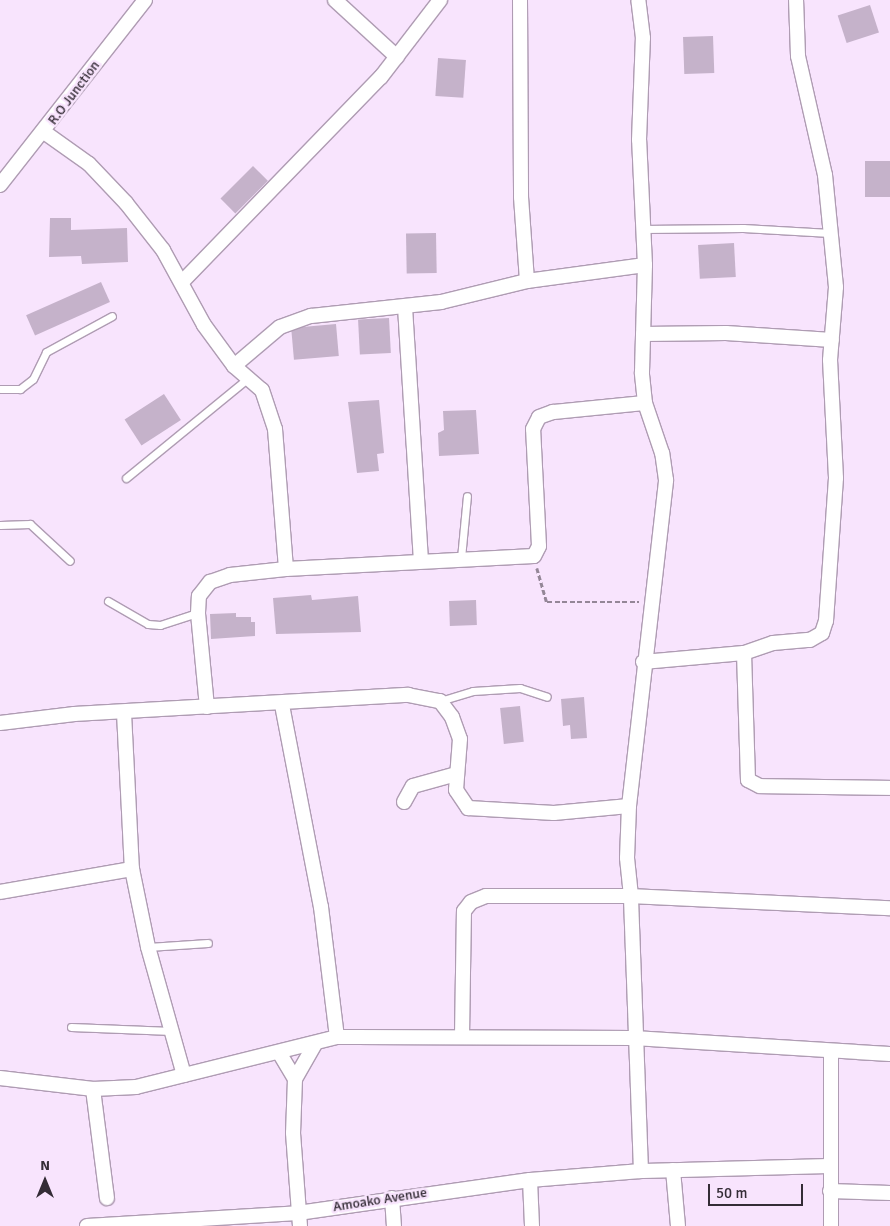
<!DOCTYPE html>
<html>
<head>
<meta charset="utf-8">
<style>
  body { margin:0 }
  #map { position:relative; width:890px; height:1226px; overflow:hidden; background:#f8e4fd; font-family:Signika,sans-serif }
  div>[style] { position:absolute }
  .building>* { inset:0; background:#c5b2ca; transform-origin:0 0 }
  .path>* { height:2.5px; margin-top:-1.25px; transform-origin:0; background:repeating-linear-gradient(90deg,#948697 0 5px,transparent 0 7.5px) }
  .roads { filter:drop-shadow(1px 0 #af9cb3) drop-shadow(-1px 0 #af9cb3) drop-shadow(0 1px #af9cb3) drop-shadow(0 -1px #af9cb3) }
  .service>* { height:7px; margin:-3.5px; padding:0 3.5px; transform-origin:3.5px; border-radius:3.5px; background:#fff }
  .minor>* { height:14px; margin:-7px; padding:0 7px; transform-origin:7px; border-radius:7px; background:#fff }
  span { translate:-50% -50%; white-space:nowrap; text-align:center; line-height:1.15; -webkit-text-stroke:5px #f8e4fd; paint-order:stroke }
  .street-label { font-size:14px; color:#342c36 }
  .north { position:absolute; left:20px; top:1156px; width:50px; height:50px; -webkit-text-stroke:4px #f8e4fd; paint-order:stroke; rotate:0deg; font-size:14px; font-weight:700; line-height:20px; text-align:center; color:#342c36 }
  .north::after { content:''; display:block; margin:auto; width:18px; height:22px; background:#342c36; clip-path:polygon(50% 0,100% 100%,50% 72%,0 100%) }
  .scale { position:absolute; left:708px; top:1184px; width:95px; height:22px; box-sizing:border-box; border:2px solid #342c36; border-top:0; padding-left:6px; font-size:15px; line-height:18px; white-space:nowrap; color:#342c36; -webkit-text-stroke:4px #f8e4fd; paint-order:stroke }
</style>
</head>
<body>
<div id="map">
  <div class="building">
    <div style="left:870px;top:5px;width:29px;height:34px;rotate:72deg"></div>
    <div style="left:713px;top:36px;width:37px;height:30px;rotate:88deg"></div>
    <div style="left:438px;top:58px;width:28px;height:38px;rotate:4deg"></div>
    <div style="left:890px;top:161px;width:36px;height:25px;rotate:90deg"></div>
    <div style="left:253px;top:166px;width:21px;height:46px;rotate:45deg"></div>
    <div style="clip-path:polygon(50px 218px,71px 218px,71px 230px,127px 228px,128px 262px,82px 264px,81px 256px,49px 257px)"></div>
    <div style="left:436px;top:233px;width:40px;height:30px;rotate:89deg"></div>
    <div style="left:734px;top:243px;width:34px;height:36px;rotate:87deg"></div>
    <div style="left:101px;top:282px;width:22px;height:82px;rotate:66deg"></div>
    <div style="left:389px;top:318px;width:35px;height:31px;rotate:87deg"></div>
    <div style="left:336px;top:324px;width:32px;height:45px;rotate:85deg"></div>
    <div style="left:164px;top:394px;width:31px;height:47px;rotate:57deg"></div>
    <div style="clip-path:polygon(379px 400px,384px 453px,377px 454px,379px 471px,357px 473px,348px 402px)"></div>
    <div style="clip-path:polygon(476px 410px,479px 454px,439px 456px,438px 433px,444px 430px,443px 411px)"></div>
    <div style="clip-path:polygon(311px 595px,312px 600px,358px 596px,361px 632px,276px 634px,273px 598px)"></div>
    <div style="left:476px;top:600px;width:25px;height:27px;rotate:88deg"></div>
    <div style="clip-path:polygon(236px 613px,236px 617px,251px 617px,251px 622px,255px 622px,255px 636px,211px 639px,210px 614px)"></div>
    <div style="clip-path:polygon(584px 697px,587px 738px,571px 739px,570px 725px,563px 726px,561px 699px)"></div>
    <div style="left:520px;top:706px;width:36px;height:20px;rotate:84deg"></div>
  </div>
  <div class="path">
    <div style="left:537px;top:568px;width:35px;rotate:74deg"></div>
    <div style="left:547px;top:602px;width:92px"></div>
  </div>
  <div class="roads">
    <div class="service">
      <div style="left:643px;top:229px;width:100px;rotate:-0.6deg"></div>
      <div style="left:743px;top:228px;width:87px;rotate:3.3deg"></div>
      <div style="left:0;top:389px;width:20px"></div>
      <div style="left:20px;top:389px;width:16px;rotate:-38deg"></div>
      <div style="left:33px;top:379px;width:30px;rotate:-64deg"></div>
      <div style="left:46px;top:352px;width:75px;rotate:-28.6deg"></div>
      <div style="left:126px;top:478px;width:156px;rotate:-39.3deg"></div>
      <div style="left:0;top:525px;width:30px;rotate:-2deg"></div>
      <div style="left:30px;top:524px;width:54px;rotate:42.8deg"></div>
      <div style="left:461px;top:558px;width:62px;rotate:-84.5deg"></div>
      <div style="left:108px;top:601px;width:46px;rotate:29.9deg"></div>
      <div style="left:148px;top:624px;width:12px;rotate:5deg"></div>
      <div style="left:160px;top:625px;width:40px;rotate:-18deg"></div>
      <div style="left:440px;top:701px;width:34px;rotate:-17deg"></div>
      <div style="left:473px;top:691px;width:47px;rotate:-3.7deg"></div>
      <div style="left:520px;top:688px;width:28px;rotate:18deg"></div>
      <div style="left:148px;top:947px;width:60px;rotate:-3.8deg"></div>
      <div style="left:71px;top:1027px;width:101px;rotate:2.3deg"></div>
    </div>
    <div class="minor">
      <div style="left:335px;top:0;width:84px;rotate:42.6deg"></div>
      <div style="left:520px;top:0;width:197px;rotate:89.7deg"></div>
      <div style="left:521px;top:197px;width:84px;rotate:85.9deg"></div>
      <div style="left:44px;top:132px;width:55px;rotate:35.4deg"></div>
      <div style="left:89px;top:164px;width:54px;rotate:46.5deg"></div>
      <div style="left:126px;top:203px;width:60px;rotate:51.8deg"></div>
      <div style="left:163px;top:250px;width:85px;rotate:61.3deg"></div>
      <div style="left:204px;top:325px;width:51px;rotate:53.8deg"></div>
      <div style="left:234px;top:366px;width:37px;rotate:41deg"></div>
      <div style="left:262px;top:390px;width:41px;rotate:71.6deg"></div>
      <div style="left:275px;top:429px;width:140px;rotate:85.5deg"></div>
      <div style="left:0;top:185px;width:235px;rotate:-51.9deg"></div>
      <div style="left:182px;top:282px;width:286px;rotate:-45.9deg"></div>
      <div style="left:381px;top:77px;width:97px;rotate:-52.5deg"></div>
      <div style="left:405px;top:307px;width:253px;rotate:86.4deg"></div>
      <div style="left:643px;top:334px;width:83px;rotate:-0.7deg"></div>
      <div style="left:726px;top:333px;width:106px;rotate:3.8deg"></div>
      <div style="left:234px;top:366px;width:60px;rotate:-40.3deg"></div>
      <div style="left:280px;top:327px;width:33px;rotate:-20deg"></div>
      <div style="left:311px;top:316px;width:131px;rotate:-6.1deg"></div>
      <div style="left:441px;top:302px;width:89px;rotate:-13.7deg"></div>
      <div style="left:527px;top:281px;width:119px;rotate:-7.7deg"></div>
      <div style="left:744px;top:653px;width:127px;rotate:88.2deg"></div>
      <div style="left:748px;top:780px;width:13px;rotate:27deg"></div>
      <div style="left:760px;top:786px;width:130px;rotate:0.9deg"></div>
      <div style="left:643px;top:662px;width:101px;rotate:-5.1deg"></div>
      <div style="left:744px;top:653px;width:31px;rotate:-19deg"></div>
      <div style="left:773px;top:643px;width:37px;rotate:-5deg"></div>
      <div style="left:810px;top:640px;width:14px;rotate:-30deg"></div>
      <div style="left:822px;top:633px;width:13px;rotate:-72deg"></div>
      <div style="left:826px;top:621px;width:143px;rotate:-86deg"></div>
      <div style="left:836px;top:478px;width:118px;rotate:-92.9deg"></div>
      <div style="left:830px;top:360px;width:73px;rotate:-85.3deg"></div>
      <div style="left:836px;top:287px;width:113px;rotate:-95.6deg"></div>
      <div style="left:825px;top:175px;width:122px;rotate:-102.8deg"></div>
      <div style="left:798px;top:56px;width:56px;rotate:-92deg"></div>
      <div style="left:282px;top:705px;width:206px;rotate:79.1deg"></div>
      <div style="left:321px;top:907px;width:131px;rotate:83deg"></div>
      <div style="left:207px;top:707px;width:94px;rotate:-95.5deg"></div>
      <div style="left:198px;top:613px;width:17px;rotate:-87deg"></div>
      <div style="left:199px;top:596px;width:18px;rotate:-52deg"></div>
      <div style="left:210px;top:582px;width:21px;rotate:-19deg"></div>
      <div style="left:230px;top:575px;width:56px;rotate:-6.1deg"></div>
      <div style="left:286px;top:569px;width:248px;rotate:-3deg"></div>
      <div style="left:534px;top:556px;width:11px;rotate:-63deg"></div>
      <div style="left:539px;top:546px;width:117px;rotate:-92.9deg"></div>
      <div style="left:533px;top:429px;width:13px;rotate:-63deg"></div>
      <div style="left:539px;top:417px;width:15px;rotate:-20deg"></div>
      <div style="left:553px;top:412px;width:92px;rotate:-5.6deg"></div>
      <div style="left:124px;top:713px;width:156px;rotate:87.1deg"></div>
      <div style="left:132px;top:869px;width:80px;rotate:78.4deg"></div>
      <div style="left:148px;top:947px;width:133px;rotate:74.3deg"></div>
      <div style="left:0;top:723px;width:75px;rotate:-6.9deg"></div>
      <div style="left:74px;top:714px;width:335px;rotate:-3.3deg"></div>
      <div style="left:408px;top:695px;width:33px;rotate:11deg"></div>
      <div style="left:440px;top:701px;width:20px;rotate:53deg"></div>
      <div style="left:452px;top:717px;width:23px;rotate:70deg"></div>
      <div style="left:460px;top:739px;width:51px;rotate:94.5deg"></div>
      <div style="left:456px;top:790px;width:22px;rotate:56deg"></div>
      <div style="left:468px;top:808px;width:86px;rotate:3.3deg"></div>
      <div style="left:554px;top:813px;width:75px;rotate:-5.3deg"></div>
      <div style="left:404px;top:802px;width:18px;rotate:-61deg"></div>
      <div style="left:413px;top:786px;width:45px;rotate:-15.6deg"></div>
      <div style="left:0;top:892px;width:134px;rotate:-9.9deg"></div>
      <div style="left:462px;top:1036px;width:125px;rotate:-89.1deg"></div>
      <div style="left:464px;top:911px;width:11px;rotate:-52deg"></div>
      <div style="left:471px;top:902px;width:16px;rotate:-22deg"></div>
      <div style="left:486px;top:896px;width:145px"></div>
      <div style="left:631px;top:896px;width:38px;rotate:-96deg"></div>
      <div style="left:627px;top:858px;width:52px;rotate:-87.8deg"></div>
      <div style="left:629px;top:806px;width:328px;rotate:-83.5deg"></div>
      <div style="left:666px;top:480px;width:27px;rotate:-98deg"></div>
      <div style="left:662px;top:453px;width:53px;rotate:-108.8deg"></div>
      <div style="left:645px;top:403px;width:31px;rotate:-96deg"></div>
      <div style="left:642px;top:372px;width:107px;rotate:-88.4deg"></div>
      <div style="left:645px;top:265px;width:125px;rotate:-92.7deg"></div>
      <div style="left:639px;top:140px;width:102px;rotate:-87.8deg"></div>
      <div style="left:643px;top:38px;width:38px;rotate:-97deg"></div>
      <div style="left:280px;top:1054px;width:29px;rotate:59deg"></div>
      <div style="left:295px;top:1079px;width:54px;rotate:92.1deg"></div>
      <div style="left:293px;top:1133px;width:93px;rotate:85.7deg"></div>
      <div style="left:0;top:1078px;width:94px;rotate:6.7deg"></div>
      <div style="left:93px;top:1089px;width:43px;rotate:-2.7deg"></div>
      <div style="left:136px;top:1087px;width:207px;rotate:-14deg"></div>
      <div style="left:337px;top:1037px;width:17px"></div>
      <div style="left:354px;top:1037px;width:280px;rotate:0.2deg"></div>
      <div style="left:634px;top:1038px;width:256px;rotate:3.6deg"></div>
      <div style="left:295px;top:1079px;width:40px;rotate:-60.3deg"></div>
      <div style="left:93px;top:1089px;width:110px;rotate:82.7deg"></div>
      <div style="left:831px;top:1166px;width:115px;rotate:-90deg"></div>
      <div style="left:673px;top:1170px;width:56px;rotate:84.9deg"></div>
      <div style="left:641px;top:1171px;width:275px;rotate:-92.1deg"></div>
      <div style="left:631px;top:896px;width:259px;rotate:2.7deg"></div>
      <div style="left:530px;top:1180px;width:46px;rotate:87.5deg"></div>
      <div style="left:830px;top:1191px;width:60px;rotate:1.9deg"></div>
      <div style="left:392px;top:1198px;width:28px;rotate:86deg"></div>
      <div style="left:87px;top:1226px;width:211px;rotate:-3.5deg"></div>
      <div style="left:298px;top:1213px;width:234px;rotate:-8.1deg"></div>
      <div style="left:530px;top:1180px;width:111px;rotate:-4.6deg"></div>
      <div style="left:641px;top:1171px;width:190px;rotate:-1.5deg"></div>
      <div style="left:831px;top:1166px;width:60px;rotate:90deg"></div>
    </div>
  </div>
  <div class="street-label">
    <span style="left:74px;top:93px;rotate:-53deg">R.O Junction</span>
    <span style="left:380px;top:1200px;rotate:-9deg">Amoako Avenue</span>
  </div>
  <div class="north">N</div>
  <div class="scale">50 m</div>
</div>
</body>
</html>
